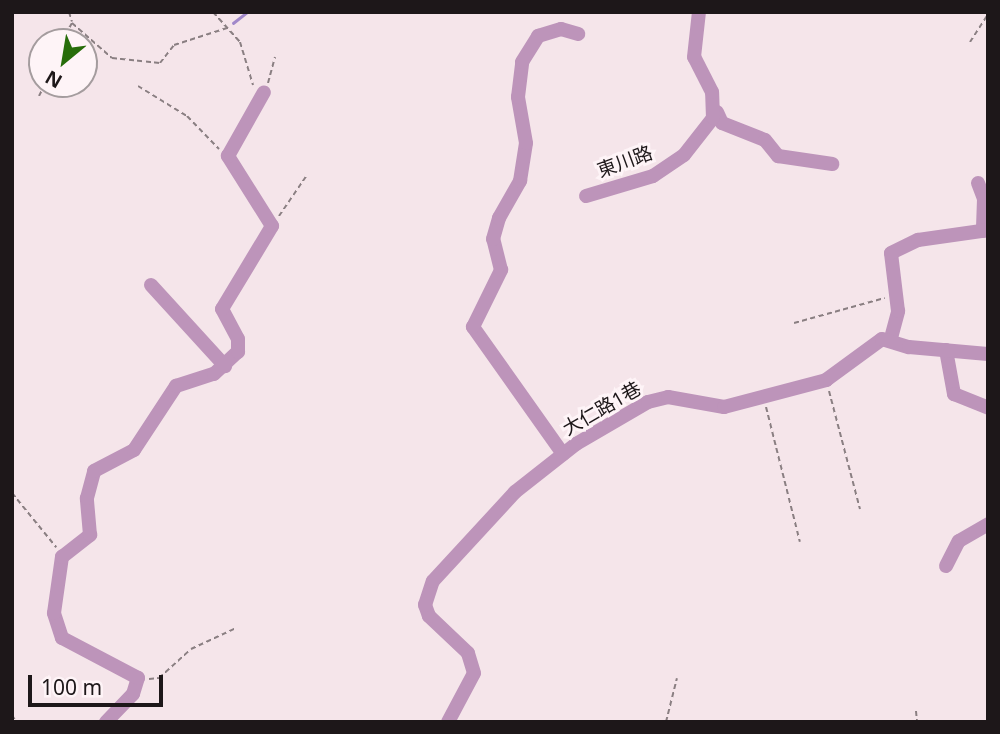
<!DOCTYPE html>
<html>
<head>
<meta charset="utf-8">
<style>
  body { margin:0 }
  #map { position:relative; width:1000px; height:734px; overflow:hidden; background:#f5e5ea; font-family:"Noto Sans","Noto Sans TC",sans-serif }
  div>[style] { position:absolute }
  .stream>* { height:2.5px; margin:-1.25px; padding:0 1.25px; transform-origin:1.25px; border-radius:1.25px; background:#a188ca }
  .path>* { height:2px; margin-top:-1px; transform-origin:0; background:repeating-linear-gradient(90deg,#8a7f82 0 5px,transparent 0 8.5px) }
  .minor>* { height:14px; margin:-7px; padding:0 7px; transform-origin:7px; border-radius:7px; background:#bd94ba }
  span { translate:-50% -50%; white-space:nowrap; text-align:center; line-height:1.15; -webkit-text-stroke:6px #fef4f7; paint-order:stroke }
  .street-label { font-size:19px; color:#1d1719 }
  .frame { position:absolute; inset:0; border:14px solid #1d1719; pointer-events:none }
  .north { position:absolute; left:28px; top:28px; width:70px; height:70px; box-sizing:border-box; background:#fef4f7; border:2px solid #a49c9e; border-radius:50%; rotate:210deg; font-size:19px; font-weight:700; line-height:28px; text-align:center; color:#1d1719 }
  .north::after { content:''; display:block; margin:auto; width:24px; height:32px; background:#276d0a; clip-path:polygon(50% 0,100% 100%,50% 72%,0 100%) }
  .scale { position:absolute; left:28px; top:675px; width:135px; height:32px; box-sizing:border-box; border:4px solid #1d1719; border-top:0; padding-left:9px; font-size:21px; line-height:24px; white-space:nowrap; color:#1d1719; -webkit-text-stroke:5px #fef4f7; paint-order:stroke }
</style>
</head>
<body>
<div id="map">
  <div class="stream">
    <div style="left:233px;top:23px;width:18px;rotate:-38deg"></div>
  </div>
  <div class="path">
    <div style="left:69px;top:12px;width:10px;rotate:73deg"></div>
    <div style="left:213px;top:12px;width:40px;rotate:48deg"></div>
    <div style="left:240px;top:42px;width:45px;rotate:73.2deg"></div>
    <div style="left:61px;top:42px;width:22px;rotate:-60deg"></div>
    <div style="left:72px;top:23px;width:53px;rotate:41.2deg"></div>
    <div style="left:112px;top:58px;width:48px;rotate:5.9deg"></div>
    <div style="left:160px;top:63px;width:23px;rotate:-52deg"></div>
    <div style="left:174px;top:45px;width:59px;rotate:-17.8deg"></div>
    <div style="left:970px;top:42px;width:33px;rotate:-57deg"></div>
    <div style="left:268px;top:83px;width:27px;rotate:-75deg"></div>
    <div style="left:138px;top:86px;width:57px;rotate:31.5deg"></div>
    <div style="left:187px;top:116px;width:46px;rotate:45.9deg"></div>
    <div style="left:39px;top:96px;width:13px;rotate:-63deg"></div>
    <div style="left:279px;top:216px;width:50px;rotate:-55.7deg"></div>
    <div style="left:794px;top:323px;width:94px;rotate:-15.4deg"></div>
    <div style="left:829px;top:391px;width:122px;rotate:75.3deg"></div>
    <div style="left:766px;top:407px;width:139px;rotate:75.9deg"></div>
    <div style="left:12px;top:493px;width:70px;rotate:50.8deg"></div>
    <div style="left:149px;top:679px;width:10px;rotate:-6deg"></div>
    <div style="left:159px;top:678px;width:43px;rotate:-42.2deg"></div>
    <div style="left:191px;top:649px;width:50px;rotate:-25deg"></div>
    <div style="left:916px;top:711px;width:11px;rotate:85deg"></div>
    <div style="left:12px;top:715px;width:8px;rotate:60deg"></div>
    <div style="left:666px;top:722px;width:45px;rotate:-76deg"></div>
  </div>
  <div class="minor">
    <div style="left:717px;top:112px;width:12px;rotate:66deg"></div>
    <div style="left:722px;top:123px;width:46px;rotate:21.6deg"></div>
    <div style="left:765px;top:140px;width:21px;rotate:51deg"></div>
    <div style="left:778px;top:156px;width:55px;rotate:8.4deg"></div>
    <div style="left:978px;top:183px;width:17px;rotate:69deg"></div>
    <div style="left:984px;top:199px;width:32px;rotate:92deg"></div>
    <div style="left:586px;top:196px;width:70px;rotate:-16.6deg"></div>
    <div style="left:653px;top:176px;width:37px;rotate:-34deg"></div>
    <div style="left:684px;top:155px;width:47px;rotate:-51.9deg"></div>
    <div style="left:713px;top:118px;width:26px;rotate:-92deg"></div>
    <div style="left:712px;top:92px;width:39px;rotate:-117deg"></div>
    <div style="left:694px;top:57px;width:45px;rotate:-83.7deg"></div>
    <div style="left:151px;top:285px;width:110px;rotate:47.6deg"></div>
    <div style="left:891px;top:338px;width:28px;rotate:-75deg"></div>
    <div style="left:898px;top:311px;width:58px;rotate:-96.9deg"></div>
    <div style="left:891px;top:253px;width:30px;rotate:-26deg"></div>
    <div style="left:918px;top:240px;width:71px;rotate:-8.1deg"></div>
    <div style="left:946px;top:350px;width:45px;rotate:79.7deg"></div>
    <div style="left:954px;top:394px;width:37px;rotate:22deg"></div>
    <div style="left:563px;top:454px;width:156px;rotate:-125.3deg"></div>
    <div style="left:473px;top:327px;width:64px;rotate:-63.8deg"></div>
    <div style="left:501px;top:270px;width:32px;rotate:-104deg"></div>
    <div style="left:493px;top:239px;width:22px;rotate:-74deg"></div>
    <div style="left:499px;top:218px;width:43px;rotate:-60.4deg"></div>
    <div style="left:520px;top:181px;width:38px;rotate:-81deg"></div>
    <div style="left:526px;top:143px;width:47px;rotate:-99.9deg"></div>
    <div style="left:518px;top:97px;width:35px;rotate:-83deg"></div>
    <div style="left:522px;top:62px;width:31px;rotate:-58deg"></div>
    <div style="left:538px;top:36px;width:24px;rotate:-17deg"></div>
    <div style="left:561px;top:29px;width:18px;rotate:16deg"></div>
    <div style="left:946px;top:566px;width:28px;rotate:-63deg"></div>
    <div style="left:959px;top:541px;width:34px;rotate:-30deg"></div>
    <div style="left:106px;top:722px;width:39px;rotate:-46deg"></div>
    <div style="left:133px;top:694px;width:17px;rotate:-73deg"></div>
    <div style="left:138px;top:678px;width:86px;rotate:-152.2deg"></div>
    <div style="left:62px;top:638px;width:26px;rotate:-108deg"></div>
    <div style="left:54px;top:613px;width:57px;rotate:-81.9deg"></div>
    <div style="left:62px;top:557px;width:36px;rotate:-38deg"></div>
    <div style="left:90px;top:535px;width:37px;rotate:-95deg"></div>
    <div style="left:87px;top:498px;width:28px;rotate:-75deg"></div>
    <div style="left:94px;top:471px;width:45px;rotate:-27.7deg"></div>
    <div style="left:134px;top:450px;width:77px;rotate:-56.7deg"></div>
    <div style="left:176px;top:386px;width:40px;rotate:-18deg"></div>
    <div style="left:214px;top:374px;width:33px;rotate:-43deg"></div>
    <div style="left:238px;top:352px;width:13px;rotate:-90deg"></div>
    <div style="left:238px;top:339px;width:34px;rotate:-118deg"></div>
    <div style="left:222px;top:309px;width:97px;rotate:-58.9deg"></div>
    <div style="left:272px;top:226px;width:83px;rotate:-122.2deg"></div>
    <div style="left:228px;top:156px;width:73px;rotate:-60.6deg"></div>
    <div style="left:448px;top:722px;width:55px;rotate:-62deg"></div>
    <div style="left:474px;top:673px;width:21px;rotate:-107deg"></div>
    <div style="left:468px;top:653px;width:54px;rotate:-136.5deg"></div>
    <div style="left:429px;top:616px;width:12px;rotate:-110deg"></div>
    <div style="left:425px;top:605px;width:25px;rotate:-72deg"></div>
    <div style="left:433px;top:581px;width:121px;rotate:-47.3deg"></div>
    <div style="left:515px;top:492px;width:78px;rotate:-38.2deg"></div>
    <div style="left:576px;top:444px;width:83px;rotate:-30.3deg"></div>
    <div style="left:648px;top:402px;width:21px;rotate:-14deg"></div>
    <div style="left:668px;top:397px;width:57px;rotate:10.1deg"></div>
    <div style="left:724px;top:407px;width:106px;rotate:-14.8deg"></div>
    <div style="left:826px;top:380px;width:69px;rotate:-36.2deg"></div>
    <div style="left:882px;top:339px;width:28px;rotate:17deg"></div>
    <div style="left:909px;top:347px;width:79px;rotate:5.1deg"></div>
  </div>
  <div class="street-label">
    <span style="left:625px;top:162px;rotate:-20deg">東川路</span>
    <span style="left:602px;top:409px;rotate:-30deg">大仁路1巷</span>
  </div>
  <div class="frame"></div>
  <div class="north">N</div>
  <div class="scale">100 m</div>
</div>
</body>
</html>
